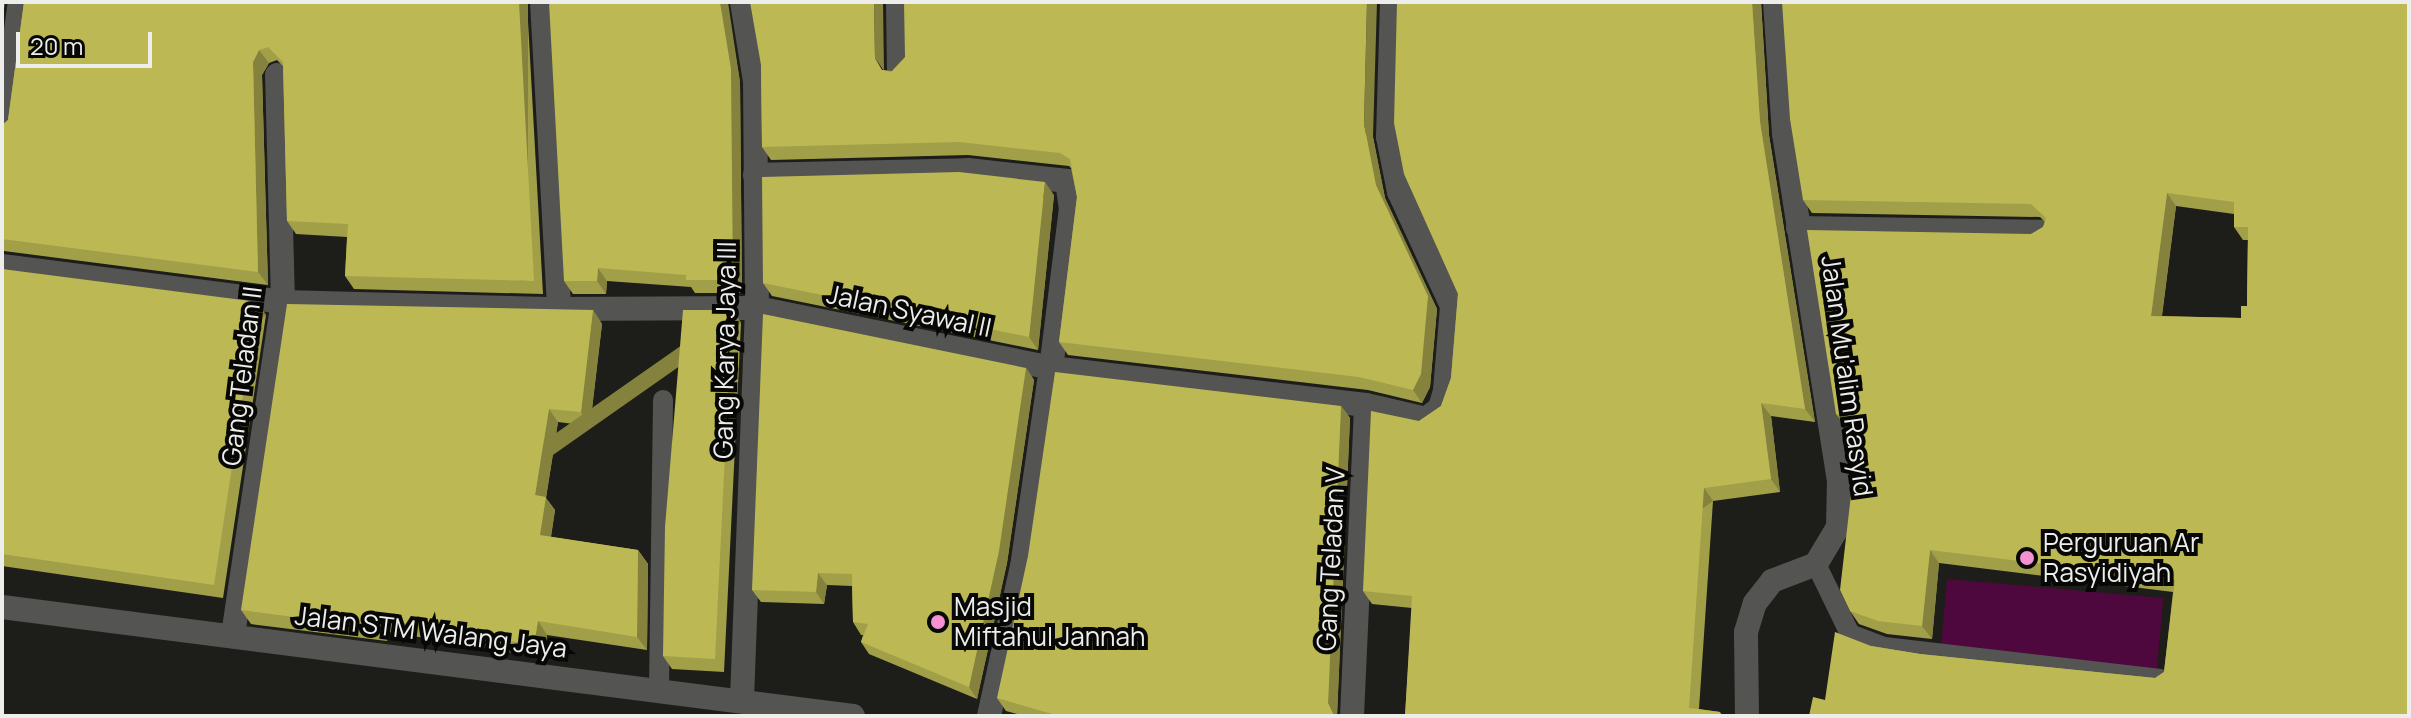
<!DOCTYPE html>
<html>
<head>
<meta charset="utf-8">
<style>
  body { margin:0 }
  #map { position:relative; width:2411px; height:718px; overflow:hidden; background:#1d1d1a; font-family:Manrope,sans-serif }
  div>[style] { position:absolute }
  .green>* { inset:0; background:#4f083d; transform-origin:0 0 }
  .service>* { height:20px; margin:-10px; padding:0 10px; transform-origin:10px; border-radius:10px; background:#545452 }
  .minor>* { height:24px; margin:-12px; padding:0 12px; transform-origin:12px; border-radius:12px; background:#545452 }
  .wall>* { inset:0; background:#a29f49 }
  .shaded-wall>* { inset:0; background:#84823c; transform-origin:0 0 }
  .building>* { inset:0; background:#bcb955 }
  .dots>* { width:22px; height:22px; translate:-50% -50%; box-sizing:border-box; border:4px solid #070706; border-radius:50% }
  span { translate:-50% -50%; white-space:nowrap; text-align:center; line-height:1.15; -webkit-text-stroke:8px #070706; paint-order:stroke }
  .street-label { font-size:26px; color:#ededeb }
  .poi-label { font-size:26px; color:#ededeb }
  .left { translate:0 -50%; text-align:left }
  .frame { position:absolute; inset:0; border:4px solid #ededeb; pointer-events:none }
  .scale { position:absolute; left:16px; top:32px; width:136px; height:36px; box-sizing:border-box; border:4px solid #ededeb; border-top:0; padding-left:10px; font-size:24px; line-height:28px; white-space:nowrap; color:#ededeb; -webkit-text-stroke:6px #070706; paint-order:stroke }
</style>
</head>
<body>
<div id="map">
  <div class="green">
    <div style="left:1947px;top:579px;width:217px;height:73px;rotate:5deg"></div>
  </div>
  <div class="service">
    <div style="left:1816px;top:564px;width:78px;rotate:64.1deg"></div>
    <div style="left:1850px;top:634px;width:36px;rotate:21deg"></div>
    <div style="left:1884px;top:647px;width:278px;rotate:6.6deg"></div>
    <div style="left:659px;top:689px;width:289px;rotate:-89.2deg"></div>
  </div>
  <div class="minor">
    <div style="left:542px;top:2px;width:307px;rotate:86.8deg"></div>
    <div style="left:559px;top:309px;width:198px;rotate:-0.3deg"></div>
    <div style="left:757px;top:308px;width:300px;rotate:11.5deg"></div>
    <div style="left:1051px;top:368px;width:317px;rotate:6.7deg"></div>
    <div style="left:1366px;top:405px;width:62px;rotate:13.1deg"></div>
    <div style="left:1426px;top:419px;width:18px;rotate:-38deg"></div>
    <div style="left:1440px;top:408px;width:19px;rotate:-74deg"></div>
    <div style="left:1445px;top:390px;width:84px;rotate:-85.2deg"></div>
    <div style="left:1452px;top:306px;width:126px;rotate:-114.9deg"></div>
    <div style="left:1399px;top:192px;width:56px;rotate:-101.3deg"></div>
    <div style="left:1388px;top:137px;width:135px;rotate:-88.3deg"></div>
    <div style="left:742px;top:2px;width:80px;rotate:80.7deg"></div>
    <div style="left:755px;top:81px;width:227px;rotate:89.5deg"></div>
    <div style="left:757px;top:308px;width:391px;rotate:92.2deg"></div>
    <div style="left:898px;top:2px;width:68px;rotate:89.2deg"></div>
    <div style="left:2px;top:131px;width:130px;rotate:-82.1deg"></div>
    <div style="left:755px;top:175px;width:213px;rotate:-1.3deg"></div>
    <div style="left:968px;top:170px;width:100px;rotate:6.3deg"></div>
    <div style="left:1067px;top:181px;width:27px;rotate:82deg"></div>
    <div style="left:1071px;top:208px;width:161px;rotate:97.1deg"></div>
    <div style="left:1051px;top:368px;width:200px;rotate:98.3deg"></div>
    <div style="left:1022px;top:566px;width:154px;rotate:102.4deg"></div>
    <div style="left:1798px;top:228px;width:242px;rotate:0.9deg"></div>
    <div style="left:2px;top:266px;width:283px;rotate:7.3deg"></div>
    <div style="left:283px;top:302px;width:276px;rotate:1.5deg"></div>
    <div style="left:2px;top:607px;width:858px;rotate:7.3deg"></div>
    <div style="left:233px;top:635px;width:337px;rotate:-81.5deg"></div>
    <div style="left:283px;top:302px;width:227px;rotate:-91.5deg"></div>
    <div style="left:1352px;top:716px;width:311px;rotate:-87.4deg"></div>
    <div style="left:1747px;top:716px;width:84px;rotate:-90.7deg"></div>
    <div style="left:1746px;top:632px;width:30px;rotate:-73deg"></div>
    <div style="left:1755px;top:603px;width:28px;rotate:-52deg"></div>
    <div style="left:1772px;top:581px;width:47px;rotate:-21.1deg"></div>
    <div style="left:1816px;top:564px;width:43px;rotate:-59.3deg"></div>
    <div style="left:1838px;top:527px;width:46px;rotate:-88.8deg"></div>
    <div style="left:1839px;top:481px;width:351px;rotate:-99deg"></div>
    <div style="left:1784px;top:134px;width:132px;rotate:-93.9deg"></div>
  </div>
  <div class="wall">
    <div style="clip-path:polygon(24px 2px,527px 3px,543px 294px,354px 289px,345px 276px,347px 237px,296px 234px,287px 221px,283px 66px,277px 60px,269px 63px,262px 75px,268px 285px,4px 251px,2px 252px,2px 125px,8px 120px)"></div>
    <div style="clip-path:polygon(1397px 2px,1761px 2px,1769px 135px,1815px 422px,1771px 416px,1780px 492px,1713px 501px,1699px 709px,1720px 712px,1723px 716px,1405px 716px,1412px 608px,1372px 604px,1363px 591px,1419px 421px,1441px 406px,1451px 378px,1458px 294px)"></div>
    <div style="clip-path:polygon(evenodd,2409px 2px,2409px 716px,1825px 700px,1871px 646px,1920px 654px,2155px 678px,2164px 672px,2173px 592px,1939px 563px,1932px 639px,1887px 634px,1859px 624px,1850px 611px,1859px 429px,1846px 427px,1836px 414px,2031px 234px,2043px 227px,2045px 222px,2040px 217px,1812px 213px,1803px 200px,2409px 2px,2176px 206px,2234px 214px,2234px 227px,2243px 240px,2248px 240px,2247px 306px,2241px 318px,2162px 316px,2176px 206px)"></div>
    <div style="clip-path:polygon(727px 4px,740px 82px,742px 293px,695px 293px,691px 287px,607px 281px,606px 294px,573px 294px,564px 281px)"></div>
    <div style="clip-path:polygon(761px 65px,884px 70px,1373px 137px,1385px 198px,1437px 309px,1430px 387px,1422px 403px,1368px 390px,1068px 355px,1059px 342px,1077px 197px,1071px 168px,1069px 166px,968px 155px,771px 160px,762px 147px)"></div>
    <div style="clip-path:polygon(1054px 195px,1038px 350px,772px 296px,763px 283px)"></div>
    <div style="clip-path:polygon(2px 269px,266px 315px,223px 598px,2px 566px)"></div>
    <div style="clip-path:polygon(593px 310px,602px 324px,590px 426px,558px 422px,546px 498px,555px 510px,551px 537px,638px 550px,648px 564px,647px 650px,547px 635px,543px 658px,389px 632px,387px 641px,251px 624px,241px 610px)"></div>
    <div style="clip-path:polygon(732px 310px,741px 323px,724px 672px,672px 669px,663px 656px)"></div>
    <div style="clip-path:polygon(1026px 368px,1034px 380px,1007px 563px,977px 699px,869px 654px,861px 642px,863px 635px,861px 635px,853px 622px,852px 586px,827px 585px,824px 604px,761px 602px,752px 590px)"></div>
    <div style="clip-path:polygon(1341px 406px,1350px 418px,1337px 716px,1024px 716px,1006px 711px,997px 698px)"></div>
  </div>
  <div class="shaded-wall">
    <div style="clip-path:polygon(2px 2px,5px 2px,2px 22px)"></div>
    <div style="left:519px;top:2px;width:9px;height:279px"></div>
    <div style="clip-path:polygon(720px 2px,728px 2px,740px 82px,742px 293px,733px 280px)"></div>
    <div style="clip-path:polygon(874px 2px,883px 2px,884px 71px,875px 58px)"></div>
    <div style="clip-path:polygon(1367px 2px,1377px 2px,1373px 137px,1385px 198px,1437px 309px,1430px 387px,1422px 403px,1413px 390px,1364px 124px)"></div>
    <div style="clip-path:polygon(1752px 2px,1761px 2px,1769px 135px,1815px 422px,1805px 409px,1760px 122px)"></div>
    <div style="clip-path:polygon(259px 50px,269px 63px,262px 75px,268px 285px,258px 272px,253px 62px)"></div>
    <div style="clip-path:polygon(1045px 182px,1054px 195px,1038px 350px,1029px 337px)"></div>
    <div style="clip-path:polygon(2167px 193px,2176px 206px,2160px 329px,2151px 316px)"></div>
    <div style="clip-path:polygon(598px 268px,607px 281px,606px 294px,597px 281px)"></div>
    <div style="left:257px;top:302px;width:16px;height:286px;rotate:55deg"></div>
    <div style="clip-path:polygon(593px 310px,602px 324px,590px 426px,581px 412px)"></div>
    <div style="left:732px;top:310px;width:16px;height:349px;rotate:55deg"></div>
    <div style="clip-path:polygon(1026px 368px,1034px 380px,1007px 563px,977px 699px,969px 687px)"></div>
    <div style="clip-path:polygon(1761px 403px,1771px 416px,1780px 492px,1771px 479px)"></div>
    <div style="clip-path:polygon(1341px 406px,1350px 418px,1337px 716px,1334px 716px,1328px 703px)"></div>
    <div style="clip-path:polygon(549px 409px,558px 422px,546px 498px,555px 510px,549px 548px,540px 535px,535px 495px)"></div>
    <div style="left:1704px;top:488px;width:16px;height:221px;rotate:55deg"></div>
    <div style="clip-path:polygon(638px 550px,648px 564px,647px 650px,637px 637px)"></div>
    <div style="clip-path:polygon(1930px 550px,1939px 563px,1932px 639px,1922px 626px)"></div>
    <div style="clip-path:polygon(818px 573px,827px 585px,824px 604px,816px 592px)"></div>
    <div style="clip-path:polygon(380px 619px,389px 632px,387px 641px,378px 628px)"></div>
    <div style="clip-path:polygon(538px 621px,547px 635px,543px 658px,534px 645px)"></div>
  </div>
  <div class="building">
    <div style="clip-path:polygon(24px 2px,519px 2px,534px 281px,345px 276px,348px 224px,287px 221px,283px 62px,268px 47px,259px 50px,253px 62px,258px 272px,2px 239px,2px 125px,8px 120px)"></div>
    <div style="clip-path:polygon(549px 2px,720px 2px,731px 69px,733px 280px,686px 280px,686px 275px,598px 268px,597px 281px,564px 281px)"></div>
    <div style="clip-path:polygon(750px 2px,874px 2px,875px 58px,882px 70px,891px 72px,905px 57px,904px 2px,1367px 2px,1364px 124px,1376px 185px,1428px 296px,1421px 374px,1413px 390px,1359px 377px,1059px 342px,1077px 197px,1070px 159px,1060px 153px,959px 142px,762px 147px,761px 65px)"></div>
    <div style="clip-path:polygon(1397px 2px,1752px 2px,1760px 122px,1805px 409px,1761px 403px,1771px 479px,1704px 488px,1689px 708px,1720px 712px,1720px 716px,1405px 716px,1412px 596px,1363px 591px,1371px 411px,1419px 421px,1441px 406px,1451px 378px,1458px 294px,1404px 174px,1394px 123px)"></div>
    <div style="clip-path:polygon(evenodd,1782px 2px,2409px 2px,2409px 716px,1809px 716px,1813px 697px,1825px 700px,1835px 632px,1871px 646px,1920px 654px,2155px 678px,2164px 672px,2175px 580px,1930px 550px,1922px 626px,1878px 621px,1850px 611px,1840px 590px,1860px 417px,1836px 414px,1807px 230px,2031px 234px,2043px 227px,2046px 218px,2031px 204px,1803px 200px,1790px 119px,1782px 2px,2167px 193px,2234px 202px,2234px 227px,2248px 227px,2247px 306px,2241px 306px,2241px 318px,2151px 316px,2167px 193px)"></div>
    <div style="clip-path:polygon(959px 172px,1045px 182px,1029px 337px,763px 283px,762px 177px)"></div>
    <div style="clip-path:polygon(2px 269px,257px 302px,214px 585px,2px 554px)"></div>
    <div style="clip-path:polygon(287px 304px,593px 310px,581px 412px,549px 409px,535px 495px,546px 497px,540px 535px,638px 550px,637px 637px,538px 621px,534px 645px,380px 619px,378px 628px,241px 610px)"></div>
    <div style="clip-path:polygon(683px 310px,732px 310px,715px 659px,663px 656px,665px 527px)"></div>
    <div style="clip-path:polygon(763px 314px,1026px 368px,999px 551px,969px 687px,861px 642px,868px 624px,853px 622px,852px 574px,818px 573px,816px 592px,752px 590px)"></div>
    <div style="clip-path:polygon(1055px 372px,1341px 406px,1328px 703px,1334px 716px,1052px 716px,1052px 714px,997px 698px,1028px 556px)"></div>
    <div style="clip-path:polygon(727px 714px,746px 716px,726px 716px)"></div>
  </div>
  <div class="dots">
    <div style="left:2027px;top:558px;background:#f591d3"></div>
    <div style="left:938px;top:622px;background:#f591d3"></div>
  </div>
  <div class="street-label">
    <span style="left:909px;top:311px;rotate:12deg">Jalan Syawal II</span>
    <span style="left:725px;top:350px;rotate:-89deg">Gang Karya Jaya III</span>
    <span style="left:242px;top:376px;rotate:-83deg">Gang Teladan II</span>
    <span style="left:1847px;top:376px;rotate:82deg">Jalan Mu'alim Rasyid</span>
    <span style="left:1331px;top:559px;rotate:-87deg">Gang Teladan V</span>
    <span style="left:431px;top:632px;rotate:7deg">Jalan STM Walang Jaya</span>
  </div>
  <div class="poi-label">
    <span class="left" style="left:2043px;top:558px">Perguruan Ar<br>Rasyidiyah</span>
    <span class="left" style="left:954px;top:622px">Masjid<br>Miftahul Jannah</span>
  </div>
  <div class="frame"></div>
  <div class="scale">20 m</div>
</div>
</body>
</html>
